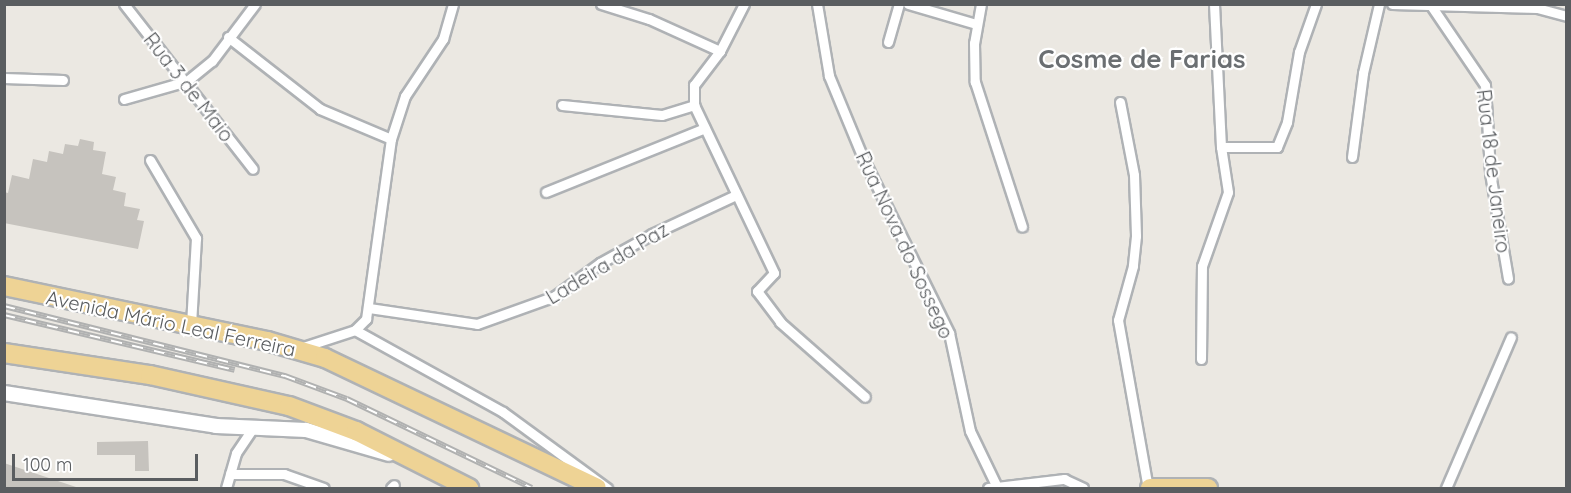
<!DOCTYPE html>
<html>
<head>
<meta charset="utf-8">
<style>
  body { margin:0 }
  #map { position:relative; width:1571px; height:493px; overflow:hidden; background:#ebe8e2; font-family:Quicksand,sans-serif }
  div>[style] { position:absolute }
  .building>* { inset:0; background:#c6c3be }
  .roads { filter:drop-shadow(2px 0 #afb2b5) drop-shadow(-2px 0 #afb2b5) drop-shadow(0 2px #afb2b5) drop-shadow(0 -2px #afb2b5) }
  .street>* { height:9px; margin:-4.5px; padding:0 4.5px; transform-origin:4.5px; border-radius:4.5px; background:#fff }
  .secondary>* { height:14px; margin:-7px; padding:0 7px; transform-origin:7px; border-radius:7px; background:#fff }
  .highway>* { height:18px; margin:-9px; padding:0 9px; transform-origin:9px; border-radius:9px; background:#eed395 }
  .rail>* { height:6px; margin-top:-3px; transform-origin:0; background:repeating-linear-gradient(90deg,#fff 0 11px,#b0b1b1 0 22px); box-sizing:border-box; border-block:2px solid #b0b1b1 }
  span { translate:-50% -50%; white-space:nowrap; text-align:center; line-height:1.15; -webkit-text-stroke:4.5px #fff; paint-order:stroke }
  .street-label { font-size:20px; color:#5a5d60 }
  .district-label { font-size:26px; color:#6b6f72; font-weight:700 }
  .frame { position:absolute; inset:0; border:6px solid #5a5d60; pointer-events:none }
  .scale { position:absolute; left:12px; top:454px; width:186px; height:27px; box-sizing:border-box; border:3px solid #5a5d60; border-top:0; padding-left:8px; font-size:18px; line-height:21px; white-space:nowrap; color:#5a5d60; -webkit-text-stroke:4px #fff; paint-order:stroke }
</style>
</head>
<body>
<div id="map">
  <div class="building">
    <div style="clip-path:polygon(80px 139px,94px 142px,93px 150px,106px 152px,102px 174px,116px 177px,113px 190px,126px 193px,124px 206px,140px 209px,137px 220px,144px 221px,138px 249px,4px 223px,4px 192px,8px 193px,12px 175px,29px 179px,33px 159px,47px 162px,49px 151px,63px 154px,65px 144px,78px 146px)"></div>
    <div style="clip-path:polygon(148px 441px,149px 471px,135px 471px,135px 455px,97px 455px,97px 442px)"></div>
    <div style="clip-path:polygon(4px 463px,76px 487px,76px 489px,4px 489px)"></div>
  </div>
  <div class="roads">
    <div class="street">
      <div style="left:124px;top:4px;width:209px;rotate:52deg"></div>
      <div style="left:601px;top:4px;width:50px;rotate:17.4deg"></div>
      <div style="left:649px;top:19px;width:78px;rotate:24.3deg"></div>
      <div style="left:744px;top:4px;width:53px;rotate:117.1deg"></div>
      <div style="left:720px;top:51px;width:43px;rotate:127.4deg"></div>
      <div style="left:694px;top:85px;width:20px;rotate:90deg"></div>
      <div style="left:694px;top:105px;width:186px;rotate:64.5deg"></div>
      <div style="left:774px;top:273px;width:25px;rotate:133deg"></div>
      <div style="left:757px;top:291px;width:39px;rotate:53deg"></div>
      <div style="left:780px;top:322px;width:113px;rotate:41.4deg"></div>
      <div style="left:817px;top:4px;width:73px;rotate:80.5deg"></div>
      <div style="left:829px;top:76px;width:89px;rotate:67.5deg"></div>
      <div style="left:863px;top:158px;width:195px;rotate:63.8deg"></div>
      <div style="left:949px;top:333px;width:100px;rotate:77.9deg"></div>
      <div style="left:970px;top:431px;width:60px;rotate:64.3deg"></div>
      <div style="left:908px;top:4px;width:71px;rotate:16.4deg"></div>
      <div style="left:981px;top:4px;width:40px;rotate:100deg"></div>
      <div style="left:974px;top:43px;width:39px;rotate:89deg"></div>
      <div style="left:975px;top:82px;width:152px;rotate:72deg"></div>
      <div style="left:1392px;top:4px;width:145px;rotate:1.6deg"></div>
      <div style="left:1537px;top:8px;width:30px;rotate:15deg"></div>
      <div style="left:1432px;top:7px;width:94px;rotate:55.8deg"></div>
      <div style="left:1485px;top:85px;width:88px;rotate:86.7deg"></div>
      <div style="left:1490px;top:173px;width:107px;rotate:80.3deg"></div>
      <div style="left:228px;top:37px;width:117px;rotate:38deg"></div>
      <div style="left:320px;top:109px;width:77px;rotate:22.9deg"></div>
      <div style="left:888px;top:42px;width:40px;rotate:-74deg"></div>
      <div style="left:4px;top:78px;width:59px;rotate:1.9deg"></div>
      <div style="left:124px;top:99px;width:66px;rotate:-15.9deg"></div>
      <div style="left:187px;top:81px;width:32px;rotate:-39deg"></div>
      <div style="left:212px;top:61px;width:71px;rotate:-53deg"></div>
      <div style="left:1120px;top:102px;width:74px;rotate:79.1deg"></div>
      <div style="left:1134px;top:175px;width:61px;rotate:88.1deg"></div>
      <div style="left:1136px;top:236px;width:30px;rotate:96deg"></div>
      <div style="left:1133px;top:266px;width:56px;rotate:105.5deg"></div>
      <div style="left:1118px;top:320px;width:171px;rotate:79.9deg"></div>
      <div style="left:562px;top:105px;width:100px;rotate:5.7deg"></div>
      <div style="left:662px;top:115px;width:34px;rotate:-17deg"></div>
      <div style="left:1221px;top:147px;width:56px"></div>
      <div style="left:1277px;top:147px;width:27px;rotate:-68deg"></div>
      <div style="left:1287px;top:122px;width:71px;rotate:-80.3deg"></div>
      <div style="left:1299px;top:52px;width:51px;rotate:-70.5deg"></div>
      <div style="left:1352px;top:157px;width:85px;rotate:-82.5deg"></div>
      <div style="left:1363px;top:73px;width:71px;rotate:-76.9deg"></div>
      <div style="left:150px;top:160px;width:91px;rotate:59.5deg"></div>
      <div style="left:196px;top:238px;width:88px;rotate:93.3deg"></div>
      <div style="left:546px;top:192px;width:171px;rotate:-21.9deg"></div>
      <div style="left:369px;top:308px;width:109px;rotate:8.4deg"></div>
      <div style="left:477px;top:324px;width:83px;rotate:-19.7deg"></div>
      <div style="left:555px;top:296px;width:56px;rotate:-36.3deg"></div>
      <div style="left:600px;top:263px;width:60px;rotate:-29.1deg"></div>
      <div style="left:652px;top:234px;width:93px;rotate:-24.9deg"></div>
      <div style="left:355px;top:330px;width:169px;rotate:29deg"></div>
      <div style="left:503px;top:412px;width:129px;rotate:36.2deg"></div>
      <div style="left:303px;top:347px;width:55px;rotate:-18.1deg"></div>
      <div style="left:355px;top:330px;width:16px;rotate:-45deg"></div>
      <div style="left:366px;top:319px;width:182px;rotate:-82.1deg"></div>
      <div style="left:391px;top:139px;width:45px;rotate:-72deg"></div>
      <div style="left:405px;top:96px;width:69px;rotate:-56.3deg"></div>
      <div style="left:443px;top:39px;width:36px;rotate:-74deg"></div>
      <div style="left:1201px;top:359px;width:93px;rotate:-89.4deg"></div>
      <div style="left:1202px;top:266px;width:78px;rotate:-70.6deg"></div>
      <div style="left:1228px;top:192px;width:46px;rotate:-98.8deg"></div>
      <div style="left:1221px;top:147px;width:143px;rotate:-92.8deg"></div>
      <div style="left:230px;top:474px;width:54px"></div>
      <div style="left:284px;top:474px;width:42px;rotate:19.3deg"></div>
      <div style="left:226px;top:488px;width:36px;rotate:-74deg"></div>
      <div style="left:236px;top:453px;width:29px;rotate:-56deg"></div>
      <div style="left:391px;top:488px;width:4px;rotate:-45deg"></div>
      <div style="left:988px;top:488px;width:77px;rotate:-6.8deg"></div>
      <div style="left:1064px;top:479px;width:21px;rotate:25deg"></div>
      <div style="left:1446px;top:488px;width:164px;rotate:-66.7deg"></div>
    </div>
    <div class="secondary">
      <div style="left:4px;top:393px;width:215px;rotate:8.8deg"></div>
      <div style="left:216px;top:426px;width:90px;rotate:2.5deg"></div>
      <div style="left:306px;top:430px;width:86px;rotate:16.1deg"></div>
    </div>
    <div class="highway">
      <div style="left:4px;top:286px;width:269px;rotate:11.8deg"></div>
      <div style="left:267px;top:341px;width:60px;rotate:16.3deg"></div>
      <div style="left:325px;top:358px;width:301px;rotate:25.5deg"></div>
      <div style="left:4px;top:353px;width:148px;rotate:8.6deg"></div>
      <div style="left:150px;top:375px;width:142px;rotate:12.6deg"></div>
      <div style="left:289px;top:406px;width:72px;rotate:20.5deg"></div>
      <div style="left:356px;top:431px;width:127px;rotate:26.8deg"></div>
      <div style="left:1150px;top:488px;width:58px"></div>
    </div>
  </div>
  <div class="rail">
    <div style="left:4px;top:306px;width:290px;rotate:14deg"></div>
    <div style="left:285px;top:376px;width:66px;rotate:20.4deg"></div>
    <div style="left:347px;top:399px;width:205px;rotate:25.7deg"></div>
    <div style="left:4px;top:315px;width:237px;rotate:13.4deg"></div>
  </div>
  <div class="street-label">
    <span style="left:189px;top:87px;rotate:52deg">Rua 3 de Maio</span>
    <span style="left:1494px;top:171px;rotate:83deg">Rua 18 de Janeiro</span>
    <span style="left:905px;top:245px;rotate:65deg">Rua Nova do Sossego</span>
    <span style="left:607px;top:263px;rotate:-31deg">Ladeira da Paz</span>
    <span style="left:171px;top:323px;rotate:12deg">Avenida Mário Leal Ferreira</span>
  </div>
  <div class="district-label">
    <span style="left:1142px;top:59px">Cosme de Farias</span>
  </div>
  <div class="frame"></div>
  <div class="scale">100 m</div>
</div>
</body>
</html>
